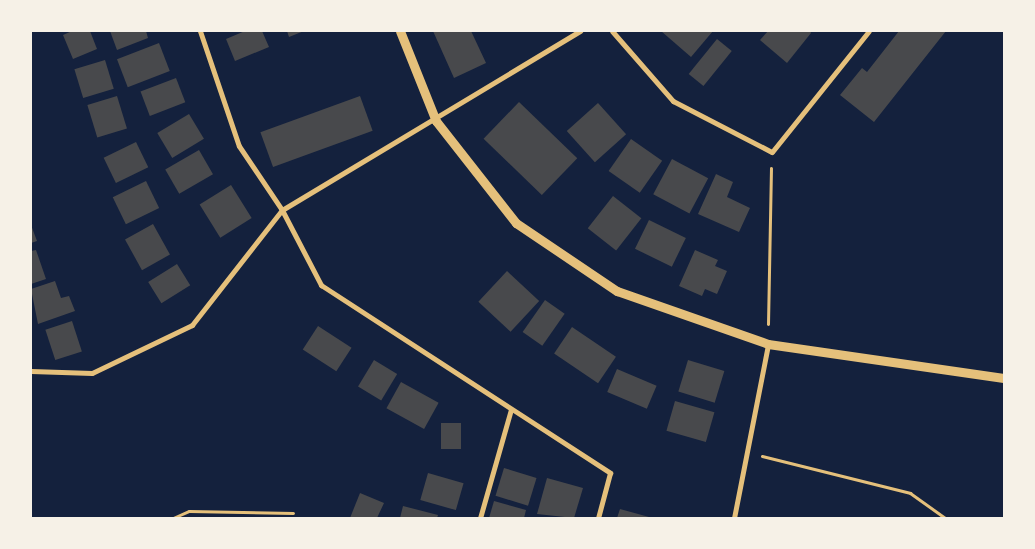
<!DOCTYPE html>
<html>
<head>
<meta charset="utf-8">
<style>
  body { margin:0 }
  #map { position:relative; width:1035px; height:549px; overflow:hidden; background:#14213d; font-family:"Times New Roman",serif }
  div>[style] { position:absolute }
  .building>* { inset:0; background:#48494c; transform-origin:0 0 }
  .path>* { height:3px; margin:-1.5px; padding:0 1.5px; transform-origin:1.5px; border-radius:1.5px; background:#e5c07b }
  .minor>* { height:5px; margin:-2.5px; padding:0 2.5px; transform-origin:2.5px; border-radius:2.5px; background:#e5c07b }
  .tertiary>* { height:9px; margin:-4.5px; padding:0 4.5px; transform-origin:4.5px; border-radius:4.5px; background:#e5c07b }
  span { translate:-50% -50%; white-space:nowrap; text-align:center; line-height:1.15; -webkit-text-stroke:4px #f6f1e7; paint-order:stroke }
  .frame { position:absolute; inset:0; border:32px solid #f6f1e7; pointer-events:none }
</style>
</head>
<body>
<div id="map">
  <div class="building">
    <div style="clip-path:polygon(72px 31px,90px 31px,97px 49px,73px 59px,63px 35px)"></div>
    <div style="clip-path:polygon(110px 31px,146px 31px,148px 38px,117px 50px)"></div>
    <div style="clip-path:polygon(245px 31px,262px 31px,269px 47px,235px 61px,226px 39px)"></div>
    <div style="clip-path:polygon(287px 31px,304px 31px,289px 37px)"></div>
    <div style="clip-path:polygon(433px 31px,471px 31px,486px 63px,454px 78px)"></div>
    <div style="clip-path:polygon(661px 31px,713px 31px,691px 57px)"></div>
    <div style="clip-path:polygon(768px 31px,810px 31px,811px 33px,787px 63px,760px 40px)"></div>
    <div style="clip-path:polygon(899px 31px,946px 31px,874px 122px,840px 95px,862px 68px,867px 72px)"></div>
    <div style="left:717px;top:39px;width:19px;height:45px;rotate:39deg"></div>
    <div style="left:159px;top:43px;width:30px;height:45px;rotate:69deg"></div>
    <div style="left:105px;top:60px;width:30px;height:32px;rotate:73deg"></div>
    <div style="left:176px;top:78px;width:26px;height:38px;rotate:69deg"></div>
    <div style="left:117px;top:96px;width:34px;height:31px;rotate:73deg"></div>
    <div style="left:360px;top:96px;width:37px;height:106px;rotate:70deg"></div>
    <div style="left:519px;top:102px;width:81px;height:51px;rotate:44deg"></div>
    <div style="left:598px;top:103px;width:42px;height:42px;rotate:48deg"></div>
    <div style="left:189px;top:114px;width:29px;height:37px;rotate:59deg"></div>
    <div style="left:631px;top:139px;width:38px;height:39px;rotate:35deg"></div>
    <div style="left:136px;top:142px;width:28px;height:36px;rotate:64deg"></div>
    <div style="left:199px;top:150px;width:28px;height:39px;rotate:60deg"></div>
    <div style="left:672px;top:159px;width:41px;height:40px;rotate:28deg"></div>
    <div style="clip-path:polygon(716px 174px,733px 182px,727px 197px,750px 208px,739px 232px,698px 214px)"></div>
    <div style="left:146px;top:181px;width:30px;height:37px;rotate:64deg"></div>
    <div style="left:231px;top:185px;width:39px;height:37px;rotate:58deg"></div>
    <div style="left:613px;top:196px;width:36px;height:41px;rotate:38deg"></div>
    <div style="left:649px;top:220px;width:41px;height:32px;rotate:26deg"></div>
    <div style="left:153px;top:224px;width:35px;height:32px;rotate:61deg"></div>
    <div style="clip-path:polygon(31px 225px,37px 241px,31px 243px)"></div>
    <div style="clip-path:polygon(36px 250px,46px 279px,31px 284px,31px 251px)"></div>
    <div style="clip-path:polygon(695px 250px,718px 260px,715px 266px,727px 271px,717px 294px,705px 289px,702px 296px,679px 286px)"></div>
    <div style="left:177px;top:264px;width:25px;height:34px;rotate:58deg"></div>
    <div style="left:507px;top:271px;width:44px;height:42px;rotate:43deg"></div>
    <div style="clip-path:polygon(55px 281px,61px 298px,69px 296px,75px 311px,38px 324px,31px 289px)"></div>
    <div style="left:545px;top:300px;width:24px;height:39px;rotate:35deg"></div>
    <div style="left:72px;top:321px;width:32px;height:28px;rotate:72deg"></div>
    <div style="left:318px;top:326px;width:40px;height:28px;rotate:33deg"></div>
    <div style="left:572px;top:327px;width:53px;height:32px;rotate:34deg"></div>
    <div style="left:374px;top:360px;width:27px;height:31px;rotate:31deg"></div>
    <div style="left:688px;top:360px;width:38px;height:33px;rotate:17deg"></div>
    <div style="left:617px;top:369px;width:43px;height:25px;rotate:23deg"></div>
    <div style="left:401px;top:382px;width:43px;height:30px;rotate:29deg"></div>
    <div style="left:675px;top:401px;width:41px;height:31px;rotate:16deg"></div>
    <div style="left:441px;top:423px;width:20px;height:26px"></div>
    <div style="left:504px;top:468px;width:34px;height:29px;rotate:17deg"></div>
    <div style="left:428px;top:473px;width:37px;height:28px;rotate:16deg"></div>
    <div style="clip-path:polygon(547px 478px,583px 488px,574px 518px,537px 514px)"></div>
    <div style="clip-path:polygon(360px 493px,384px 503px,377px 518px,350px 518px)"></div>
    <div style="clip-path:polygon(494px 501px,526px 510px,524px 518px,489px 518px)"></div>
    <div style="clip-path:polygon(403px 506px,438px 515px,437px 518px,400px 518px)"></div>
    <div style="clip-path:polygon(620px 509px,649px 517px,649px 518px,617px 518px)"></div>
  </div>
  <div class="path">
    <div style="left:768px;top:324px;width:156px;rotate:-88.9deg"></div>
    <div style="left:762px;top:456px;width:153px;rotate:14deg"></div>
    <div style="left:910px;top:493px;width:43px;rotate:35.5deg"></div>
    <div style="left:173px;top:518px;width:17px;rotate:-24deg"></div>
    <div style="left:189px;top:511px;width:104px;rotate:1.1deg"></div>
  </div>
  <div class="minor">
    <div style="left:200px;top:31px;width:121px;rotate:71.3deg"></div>
    <div style="left:239px;top:146px;width:77px;rotate:56.1deg"></div>
    <div style="left:282px;top:210px;width:85px;rotate:62.5deg"></div>
    <div style="left:321px;top:285px;width:345px;rotate:33deg"></div>
    <div style="left:610px;top:473px;width:47px;rotate:104.9deg"></div>
    <div style="left:612px;top:31px;width:93px;rotate:48.9deg"></div>
    <div style="left:673px;top:101px;width:111px;rotate:27.3deg"></div>
    <div style="left:772px;top:152px;width:155px;rotate:-51.3deg"></div>
    <div style="left:31px;top:371px;width:61px;rotate:1.9deg"></div>
    <div style="left:92px;top:373px;width:111px;rotate:-25.6deg"></div>
    <div style="left:192px;top:325px;width:146px;rotate:-52deg"></div>
    <div style="left:282px;top:210px;width:348px;rotate:-31deg"></div>
    <div style="left:480px;top:518px;width:113px;rotate:-74.1deg"></div>
    <div style="left:734px;top:518px;width:177px;rotate:-78.9deg"></div>
  </div>
  <div class="tertiary">
    <div style="left:400px;top:31px;width:97px;rotate:68.2deg"></div>
    <div style="left:436px;top:121px;width:130px;rotate:51.9deg"></div>
    <div style="left:516px;top:223px;width:122px;rotate:34deg"></div>
    <div style="left:617px;top:291px;width:160px;rotate:19.3deg"></div>
    <div style="left:768px;top:344px;width:238px;rotate:8.2deg"></div>
  </div>
  <div class="frame"></div>
</div>
</body>
</html>
